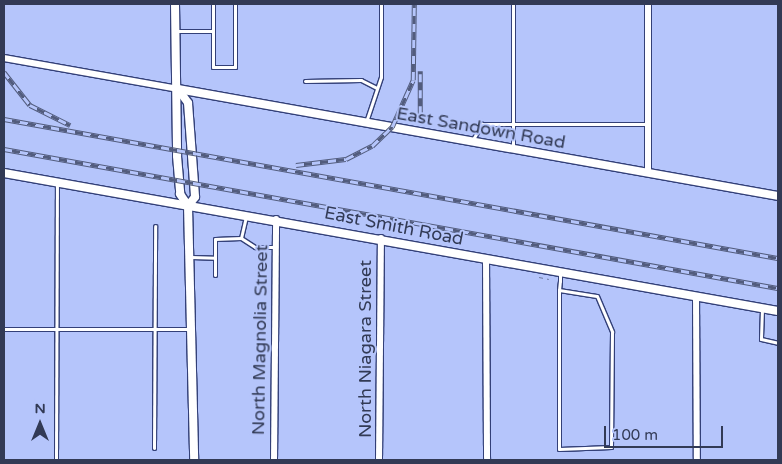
<!DOCTYPE html>
<html>
<head>
<meta charset="utf-8">
<style>
  body { margin:0 }
  #map { position:relative; width:782px; height:464px; overflow:hidden; background:#b5c5fb; font-family:"Varela Round",sans-serif }
  div>[style] { position:absolute }
  .path>* { height:1px; margin-top:-0.5px; transform-origin:0; background:repeating-linear-gradient(90deg,#6f7ba3 0 4px,transparent 0 8px) }
  .roads { filter:drop-shadow(1px 0 #334078) drop-shadow(-1px 0 #334078) drop-shadow(0 1px #334078) drop-shadow(0 -1px #334078) }
  .service>* { height:3px; margin:-1.5px; padding:0 1.5px; transform-origin:1.5px; border-radius:1.5px; background:#fff }
  .minor>* { height:6px; margin:-3px; padding:0 3px; transform-origin:3px; border-radius:3px; background:#fff }
  .tertiary>* { height:8px; margin:-4px; padding:0 4px; transform-origin:4px; border-radius:4px; background:#fff }
  .rail>* { height:4.5px; margin-top:-2.25px; transform-origin:0; background:repeating-linear-gradient(90deg,#b5c5fb 0 8px,#525c7d 0 16px); box-sizing:border-box; border-block:1px solid #525c7d }
  span { translate:-50% -50%; white-space:nowrap; text-align:center; line-height:1.15; -webkit-text-stroke:4px #b5c5fb; paint-order:stroke }
  .street-label { font-size:18px; color:#323a55 }
  .frame { position:absolute; inset:0; border:5px solid #323a55; pointer-events:none }
  .north { position:absolute; left:15px; top:399px; width:50px; height:50px; -webkit-text-stroke:4px #b5c5fb; paint-order:stroke; rotate:0deg; font-size:14px; font-weight:700; line-height:20px; text-align:center; color:#323a55 }
  .north::after { content:''; display:block; margin:auto; width:18px; height:22px; background:#323a55; clip-path:polygon(50% 0,100% 100%,50% 72%,0 100%) }
  .scale { position:absolute; left:604px; top:426px; width:119px; height:22px; box-sizing:border-box; border:2px solid #323a55; border-top:0; padding-left:6px; font-size:15px; line-height:18px; white-space:nowrap; color:#323a55; -webkit-text-stroke:4px #b5c5fb; paint-order:stroke }
</style>
</head>
<body>
<div id="map">
  <div class="path">
    <div style="left:539px;top:277px;width:10px;rotate:11deg"></div>
  </div>
  <div class="roads">
    <div class="service">
      <div style="left:213px;top:4px;width:63px;rotate:90deg"></div>
      <div style="left:213px;top:67px;width:22px"></div>
      <div style="left:235px;top:67px;width:63px;rotate:-90deg"></div>
      <div style="left:513px;top:4px;width:144px;rotate:90deg"></div>
      <div style="left:176px;top:31px;width:36px"></div>
      <div style="left:305px;top:81px;width:56px;rotate:-1deg"></div>
      <div style="left:361px;top:80px;width:18px;rotate:27deg"></div>
      <div style="left:366px;top:122px;width:47px;rotate:-71.6deg"></div>
      <div style="left:381px;top:77px;width:73px;rotate:-90deg"></div>
      <div style="left:472px;top:141px;width:20px;rotate:-60deg"></div>
      <div style="left:482px;top:124px;width:166px"></div>
      <div style="left:241px;top:238px;width:22px;rotate:-77deg"></div>
      <div style="left:191px;top:257px;width:24px;rotate:2deg"></div>
      <div style="left:215px;top:275px;width:36px;rotate:-90deg"></div>
      <div style="left:215px;top:239px;width:26px;rotate:-2deg"></div>
      <div style="left:241px;top:238px;width:17px;rotate:33deg"></div>
      <div style="left:255px;top:247px;width:21px"></div>
      <div style="left:559px;top:290px;width:38px;rotate:9deg"></div>
      <div style="left:597px;top:296px;width:39px;rotate:67deg"></div>
      <div style="left:612px;top:332px;width:115px;rotate:90.5deg"></div>
      <div style="left:611px;top:447px;width:52px;rotate:177.8deg"></div>
      <div style="left:559px;top:449px;width:159px;rotate:-90deg"></div>
      <div style="left:559px;top:290px;width:9px;rotate:-84deg"></div>
      <div style="left:560px;top:281px;width:8px;rotate:-90deg"></div>
      <div style="left:762px;top:309px;width:30px;rotate:92deg"></div>
      <div style="left:761px;top:339px;width:17px;rotate:13deg"></div>
      <div style="left:4px;top:329px;width:187px"></div>
      <div style="left:154px;top:448px;width:222px;rotate:-89.7deg"></div>
      <div style="left:56px;top:460px;width:277px;rotate:-89.8deg"></div>
    </div>
    <div class="minor">
      <div style="left:648px;top:4px;width:169px;rotate:90deg"></div>
      <div style="left:4px;top:58px;width:177px;rotate:10.1deg"></div>
      <div style="left:486px;top:259px;width:201px;rotate:89.7deg"></div>
      <div style="left:696px;top:296px;width:164px;rotate:89.7deg"></div>
      <div style="left:274px;top:460px;width:241px;rotate:-89.5deg"></div>
      <div style="left:379px;top:460px;width:222px;rotate:-89.5deg"></div>
    </div>
    <div class="tertiary">
      <div style="left:175px;top:4px;width:152px;rotate:89.2deg"></div>
      <div style="left:177px;top:156px;width:38px;rotate:85deg"></div>
      <div style="left:180px;top:194px;width:14px;rotate:56deg"></div>
      <div style="left:178px;top:89px;width:609px;rotate:10.11deg"></div>
      <div style="left:178px;top:89px;width:17px;rotate:54deg"></div>
      <div style="left:188px;top:103px;width:94px;rotate:85.7deg"></div>
      <div style="left:195px;top:197px;width:11px;rotate:128deg"></div>
      <div style="left:4px;top:173px;width:786px;rotate:10.11deg"></div>
      <div style="left:188px;top:206px;width:254px;rotate:88.6deg"></div>
    </div>
  </div>
  <div class="rail">
    <div style="left:4px;top:72px;width:42px;rotate:51.8deg"></div>
    <div style="left:30px;top:105px;width:45px;rotate:26.6deg"></div>
    <div style="left:420px;top:114px;width:43px;rotate:-90deg"></div>
    <div style="left:4px;top:119px;width:786px;rotate:10.18deg"></div>
    <div style="left:4px;top:149px;width:786px;rotate:10.18deg"></div>
    <div style="left:296px;top:165px;width:50px;rotate:-6.8deg"></div>
    <div style="left:346px;top:159px;width:29px;rotate:-27deg"></div>
    <div style="left:372px;top:146px;width:28px;rotate:-44deg"></div>
    <div style="left:392px;top:127px;width:51px;rotate:-65.9deg"></div>
    <div style="left:413px;top:80px;width:76px;rotate:-89.2deg"></div>
  </div>
  <div class="street-label">
    <span style="left:481px;top:128px;rotate:10deg">East Sandown Road</span>
    <span style="left:394px;top:226px;rotate:11deg">East Smith Road</span>
    <span style="left:260px;top:340px;rotate:-89deg">North Magnolia Street</span>
    <span style="left:365px;top:349px;rotate:-90deg">North Niagara Street</span>
  </div>
  <div class="frame"></div>
  <div class="north">N</div>
  <div class="scale">100 m</div>
</div>
</body>
</html>
